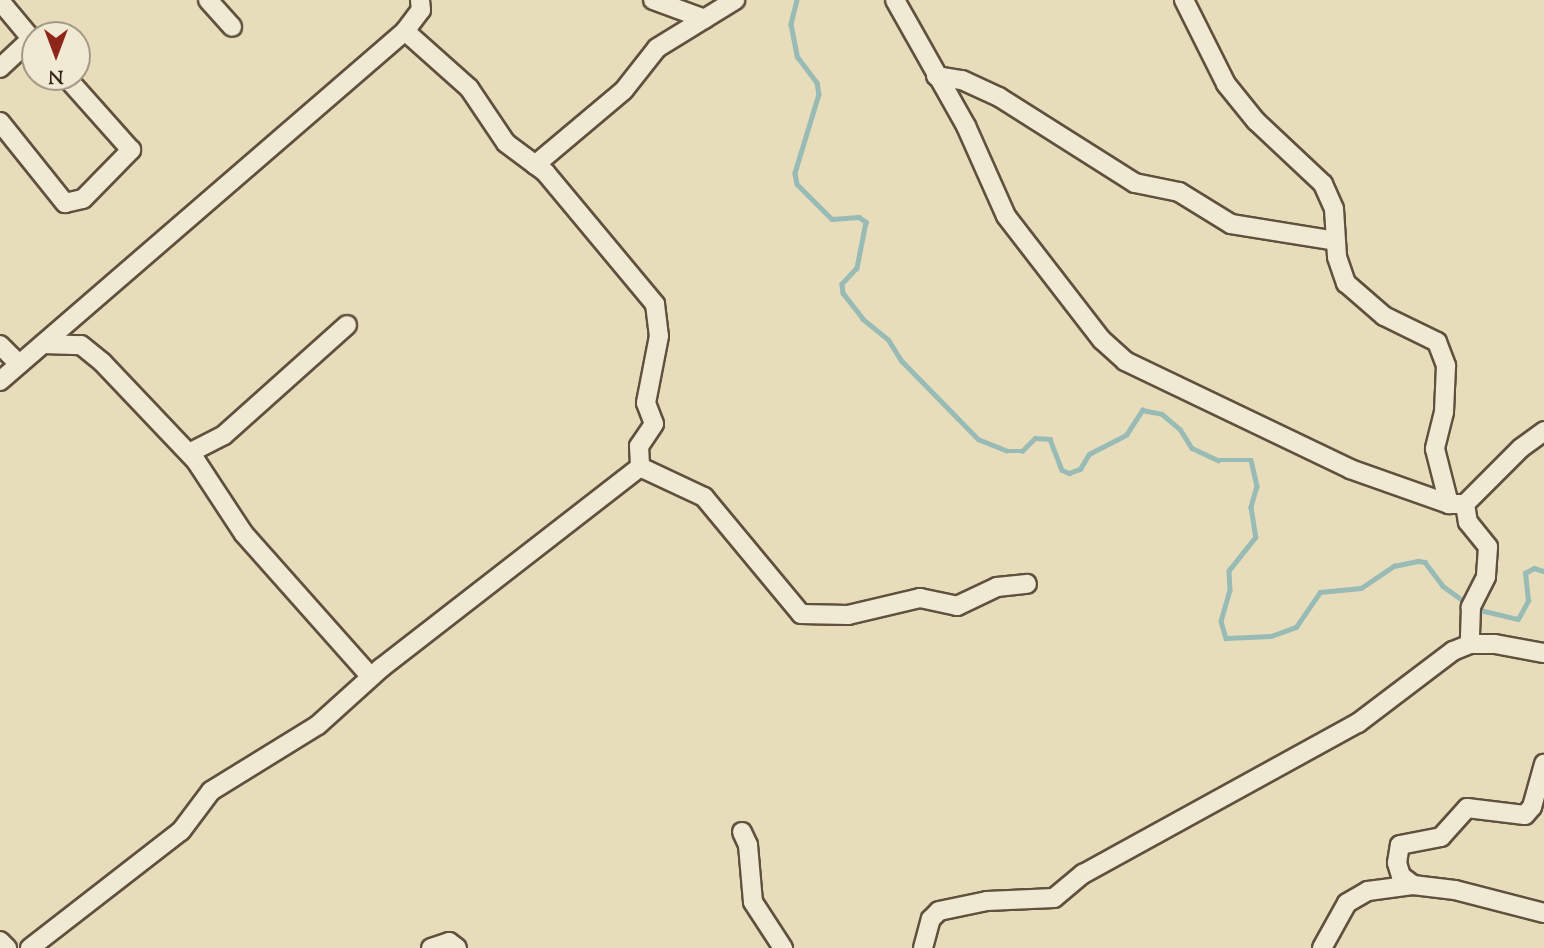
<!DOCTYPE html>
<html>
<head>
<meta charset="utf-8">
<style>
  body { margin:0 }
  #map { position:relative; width:1544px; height:948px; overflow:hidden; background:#e8ddbb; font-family:"Sorts Mill Goudy",serif }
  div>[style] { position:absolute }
  .stream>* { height:4.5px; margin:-2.25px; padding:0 2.25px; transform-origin:2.25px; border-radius:2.25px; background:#98bbb6 }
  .roads { filter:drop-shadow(2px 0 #60513e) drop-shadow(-2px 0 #60513e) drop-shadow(0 2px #60513e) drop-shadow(0 -2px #60513e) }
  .minor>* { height:18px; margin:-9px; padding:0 9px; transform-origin:9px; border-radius:9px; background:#f0e9d3 }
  span { translate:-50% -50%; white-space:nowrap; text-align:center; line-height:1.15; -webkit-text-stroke:5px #f0e9d3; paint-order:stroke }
  .north { position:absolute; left:21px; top:21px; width:70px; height:70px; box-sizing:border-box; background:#f0e9d3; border:2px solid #a49987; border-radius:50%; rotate:180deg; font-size:19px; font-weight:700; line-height:28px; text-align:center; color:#332215 }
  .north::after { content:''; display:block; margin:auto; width:24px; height:32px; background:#8f2418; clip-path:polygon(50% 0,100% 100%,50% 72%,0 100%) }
</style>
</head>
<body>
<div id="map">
  <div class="stream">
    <div style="left:797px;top:0;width:25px;rotate:104deg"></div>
    <div style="left:791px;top:24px;width:33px;rotate:79deg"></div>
    <div style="left:797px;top:56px;width:34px;rotate:53deg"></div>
    <div style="left:817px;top:83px;width:11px;rotate:80deg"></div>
    <div style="left:819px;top:94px;width:83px;rotate:106.9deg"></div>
    <div style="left:795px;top:173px;width:11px;rotate:80deg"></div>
    <div style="left:797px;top:184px;width:49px;rotate:45deg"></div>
    <div style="left:832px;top:219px;width:27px;rotate:-4deg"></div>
    <div style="left:859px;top:217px;width:9px;rotate:36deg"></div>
    <div style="left:866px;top:222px;width:47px;rotate:101.1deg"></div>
    <div style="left:857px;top:268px;width:22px;rotate:133deg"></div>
    <div style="left:842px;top:284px;width:9px;rotate:84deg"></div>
    <div style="left:843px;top:293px;width:33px;rotate:52deg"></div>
    <div style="left:863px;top:319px;width:32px;rotate:39deg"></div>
    <div style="left:888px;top:339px;width:26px;rotate:58deg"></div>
    <div style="left:902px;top:361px;width:109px;rotate:45.7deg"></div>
    <div style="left:978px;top:439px;width:31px;rotate:22deg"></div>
    <div style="left:1007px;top:451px;width:15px"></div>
    <div style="left:1022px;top:451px;width:18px;rotate:-45deg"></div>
    <div style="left:1035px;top:438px;width:15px;rotate:4deg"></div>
    <div style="left:1050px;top:439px;width:33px;rotate:69deg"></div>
    <div style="left:1062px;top:470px;width:8px;rotate:23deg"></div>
    <div style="left:1069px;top:473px;width:12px;rotate:-20deg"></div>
    <div style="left:1080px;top:469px;width:17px;rotate:-59deg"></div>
    <div style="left:1089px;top:454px;width:42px;rotate:-27.2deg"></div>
    <div style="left:1126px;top:435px;width:30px;rotate:-57deg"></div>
    <div style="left:1142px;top:410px;width:20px;rotate:11deg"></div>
    <div style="left:1162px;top:414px;width:23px;rotate:40deg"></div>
    <div style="left:1180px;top:429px;width:22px;rotate:58deg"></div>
    <div style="left:1192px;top:448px;width:29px;rotate:25deg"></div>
    <div style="left:1218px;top:460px;width:33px"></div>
    <div style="left:1251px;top:460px;width:27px;rotate:77deg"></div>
    <div style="left:1257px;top:486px;width:22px;rotate:106deg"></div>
    <div style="left:1251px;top:507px;width:30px;rotate:81deg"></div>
    <div style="left:1256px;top:537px;width:43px;rotate:128.5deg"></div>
    <div style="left:1229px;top:571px;width:19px;rotate:87deg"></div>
    <div style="left:1230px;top:590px;width:32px;rotate:106deg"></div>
    <div style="left:1221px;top:621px;width:18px;rotate:74deg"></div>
    <div style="left:1226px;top:638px;width:45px;rotate:-2.5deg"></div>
    <div style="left:1271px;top:636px;width:27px;rotate:-20deg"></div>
    <div style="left:1296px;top:627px;width:42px;rotate:-55.6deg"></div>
    <div style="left:1320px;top:592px;width:41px;rotate:-5.6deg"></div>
    <div style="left:1361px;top:588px;width:40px;rotate:-34deg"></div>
    <div style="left:1394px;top:566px;width:25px;rotate:-12deg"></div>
    <div style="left:1418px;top:561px;width:7px;rotate:8deg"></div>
    <div style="left:1425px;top:562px;width:30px;rotate:53deg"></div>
    <div style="left:1443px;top:586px;width:32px;rotate:36deg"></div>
    <div style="left:1476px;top:609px;width:43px;rotate:13.4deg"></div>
    <div style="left:1518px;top:619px;width:21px;rotate:-61deg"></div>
    <div style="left:1528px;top:601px;width:28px;rotate:-96deg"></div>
    <div style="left:1525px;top:573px;width:10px;rotate:-29deg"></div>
    <div style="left:1534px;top:568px;width:10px;rotate:17deg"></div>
  </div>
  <div class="roads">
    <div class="minor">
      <div style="left:208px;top:0;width:36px;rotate:48deg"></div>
      <div style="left:653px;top:0;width:55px;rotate:20.1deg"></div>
      <div style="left:895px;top:0;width:145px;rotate:60.6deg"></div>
      <div style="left:966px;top:126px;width:98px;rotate:66deg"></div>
      <div style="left:1006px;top:216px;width:157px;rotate:52.3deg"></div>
      <div style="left:1102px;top:340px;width:31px;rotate:42deg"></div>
      <div style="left:1125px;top:361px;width:250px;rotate:25.6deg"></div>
      <div style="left:1350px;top:469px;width:105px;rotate:19.5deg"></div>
      <div style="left:1449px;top:504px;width:16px"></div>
      <div style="left:1465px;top:504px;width:79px;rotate:-45deg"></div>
      <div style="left:1521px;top:448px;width:29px;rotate:-36deg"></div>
      <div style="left:1184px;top:0;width:94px;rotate:63.4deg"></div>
      <div style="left:1226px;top:84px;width:48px;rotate:51deg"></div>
      <div style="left:1256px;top:121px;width:92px;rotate:43.2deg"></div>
      <div style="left:1323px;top:184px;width:27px;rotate:66deg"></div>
      <div style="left:1334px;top:209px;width:48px;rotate:86.4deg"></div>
      <div style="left:1337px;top:257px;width:28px;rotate:71deg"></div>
      <div style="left:1346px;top:283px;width:50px;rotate:41deg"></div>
      <div style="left:1384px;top:316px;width:59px;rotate:26.1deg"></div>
      <div style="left:1437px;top:342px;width:26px;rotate:69deg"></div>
      <div style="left:1446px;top:366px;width:46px;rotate:92.5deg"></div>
      <div style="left:1444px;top:412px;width:38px;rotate:104deg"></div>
      <div style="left:1435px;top:449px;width:57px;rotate:75.7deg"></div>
      <div style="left:0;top:1px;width:55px;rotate:50.2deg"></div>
      <div style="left:405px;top:31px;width:86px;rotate:41.7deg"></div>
      <div style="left:469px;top:88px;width:66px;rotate:56.1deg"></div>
      <div style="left:506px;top:143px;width:49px;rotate:36.6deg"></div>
      <div style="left:545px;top:172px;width:172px;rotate:50.2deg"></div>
      <div style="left:655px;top:304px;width:32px;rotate:83deg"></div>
      <div style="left:659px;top:336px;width:68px;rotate:101deg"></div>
      <div style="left:646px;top:403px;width:22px;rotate:69deg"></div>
      <div style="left:654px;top:424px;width:27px;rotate:124deg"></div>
      <div style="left:639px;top:446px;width:21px;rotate:87deg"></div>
      <div style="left:0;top:68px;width:42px;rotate:-43.1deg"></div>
      <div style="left:936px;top:76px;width:26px;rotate:9deg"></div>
      <div style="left:962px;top:80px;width:41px;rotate:24.7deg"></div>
      <div style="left:999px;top:97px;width:161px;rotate:32.3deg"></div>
      <div style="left:1135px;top:183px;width:45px;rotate:11.6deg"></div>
      <div style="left:1179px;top:192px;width:61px;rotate:31.6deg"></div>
      <div style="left:1231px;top:224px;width:106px;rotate:9.2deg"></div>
      <div style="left:0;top:122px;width:104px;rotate:51.3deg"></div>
      <div style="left:65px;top:203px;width:18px;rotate:-13deg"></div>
      <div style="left:83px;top:199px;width:69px;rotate:-45.6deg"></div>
      <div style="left:131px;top:150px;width:98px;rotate:-131.7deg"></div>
      <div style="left:535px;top:165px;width:116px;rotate:-40.1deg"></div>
      <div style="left:624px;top:90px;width:53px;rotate:-51.8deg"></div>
      <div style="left:657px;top:48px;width:92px;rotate:-31.6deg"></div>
      <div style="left:43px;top:344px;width:38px;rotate:2deg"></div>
      <div style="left:81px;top:345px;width:27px;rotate:39deg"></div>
      <div style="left:102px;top:362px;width:137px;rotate:46.5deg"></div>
      <div style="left:196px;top:461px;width:87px;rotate:56.7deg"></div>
      <div style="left:244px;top:534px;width:191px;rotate:48.4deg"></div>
      <div style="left:0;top:345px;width:27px;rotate:45deg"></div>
      <div style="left:0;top:381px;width:535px;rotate:-40.83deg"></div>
      <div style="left:405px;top:31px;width:26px;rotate:-53deg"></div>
      <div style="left:421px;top:10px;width:10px;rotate:-96deg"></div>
      <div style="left:189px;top:453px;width:39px;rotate:-27deg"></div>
      <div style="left:224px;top:435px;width:165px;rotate:-41.8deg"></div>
      <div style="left:640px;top:467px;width:71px;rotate:25.1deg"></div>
      <div style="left:704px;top:497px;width:152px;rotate:50.3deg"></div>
      <div style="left:801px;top:614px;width:47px;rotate:1.2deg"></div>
      <div style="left:848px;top:615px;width:74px;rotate:-13.3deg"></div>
      <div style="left:920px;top:598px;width:38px;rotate:12deg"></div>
      <div style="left:957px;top:606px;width:44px;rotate:-25.4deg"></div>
      <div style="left:997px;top:587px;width:30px;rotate:-6deg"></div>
      <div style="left:1465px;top:504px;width:18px;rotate:81deg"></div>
      <div style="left:1468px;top:522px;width:32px;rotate:51deg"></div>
      <div style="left:1488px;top:547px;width:30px;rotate:94deg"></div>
      <div style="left:1486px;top:577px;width:34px;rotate:117deg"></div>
      <div style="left:1471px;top:607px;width:37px;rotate:92deg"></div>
      <div style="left:742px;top:832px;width:14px;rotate:65deg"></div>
      <div style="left:748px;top:845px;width:57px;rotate:85deg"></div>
      <div style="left:753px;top:902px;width:55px;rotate:56.9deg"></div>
      <div style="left:1413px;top:885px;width:15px;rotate:-143deg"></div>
      <div style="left:1401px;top:876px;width:14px;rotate:-107deg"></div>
      <div style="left:1397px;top:863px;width:18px;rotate:-81deg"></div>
      <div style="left:1400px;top:845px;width:42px;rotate:-11deg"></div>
      <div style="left:1441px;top:837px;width:39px;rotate:-48deg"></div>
      <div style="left:1467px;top:808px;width:58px;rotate:6.9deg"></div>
      <div style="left:1525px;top:815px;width:11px;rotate:-49deg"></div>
      <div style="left:1532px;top:807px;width:45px;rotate:-74.4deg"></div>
      <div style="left:0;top:941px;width:10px;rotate:45deg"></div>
      <div style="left:30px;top:948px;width:191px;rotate:-37.8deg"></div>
      <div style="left:181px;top:831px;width:50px;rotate:-53.1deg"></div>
      <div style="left:211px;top:791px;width:126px;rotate:-31.7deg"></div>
      <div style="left:318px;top:725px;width:85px;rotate:-42.1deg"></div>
      <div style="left:381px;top:668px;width:328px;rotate:-37.8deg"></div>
      <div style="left:431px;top:948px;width:19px;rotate:-18deg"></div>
      <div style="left:449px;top:942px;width:10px;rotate:37deg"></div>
      <div style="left:923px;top:948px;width:30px;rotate:-75deg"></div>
      <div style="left:931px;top:919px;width:11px;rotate:-45deg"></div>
      <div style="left:939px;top:911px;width:49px;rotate:-11.8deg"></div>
      <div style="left:987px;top:901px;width:67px;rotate:-2.6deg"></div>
      <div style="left:1054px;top:898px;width:38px;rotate:-40deg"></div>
      <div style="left:1083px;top:874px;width:314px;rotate:-28.8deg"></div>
      <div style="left:1358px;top:723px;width:119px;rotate:-37.2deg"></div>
      <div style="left:1453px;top:651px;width:18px;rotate:-22deg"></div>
      <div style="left:1470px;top:644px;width:25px"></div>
      <div style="left:1495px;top:644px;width:50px;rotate:10.4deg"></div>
      <div style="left:1322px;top:948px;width:51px;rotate:-60.9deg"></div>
      <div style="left:1347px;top:903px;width:24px;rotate:-30deg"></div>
      <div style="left:1368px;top:891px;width:45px;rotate:-7.6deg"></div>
      <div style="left:1413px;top:885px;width:42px;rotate:6.8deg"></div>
      <div style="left:1455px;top:890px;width:92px;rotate:14.5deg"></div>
    </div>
  </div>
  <div class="north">N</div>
</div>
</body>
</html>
